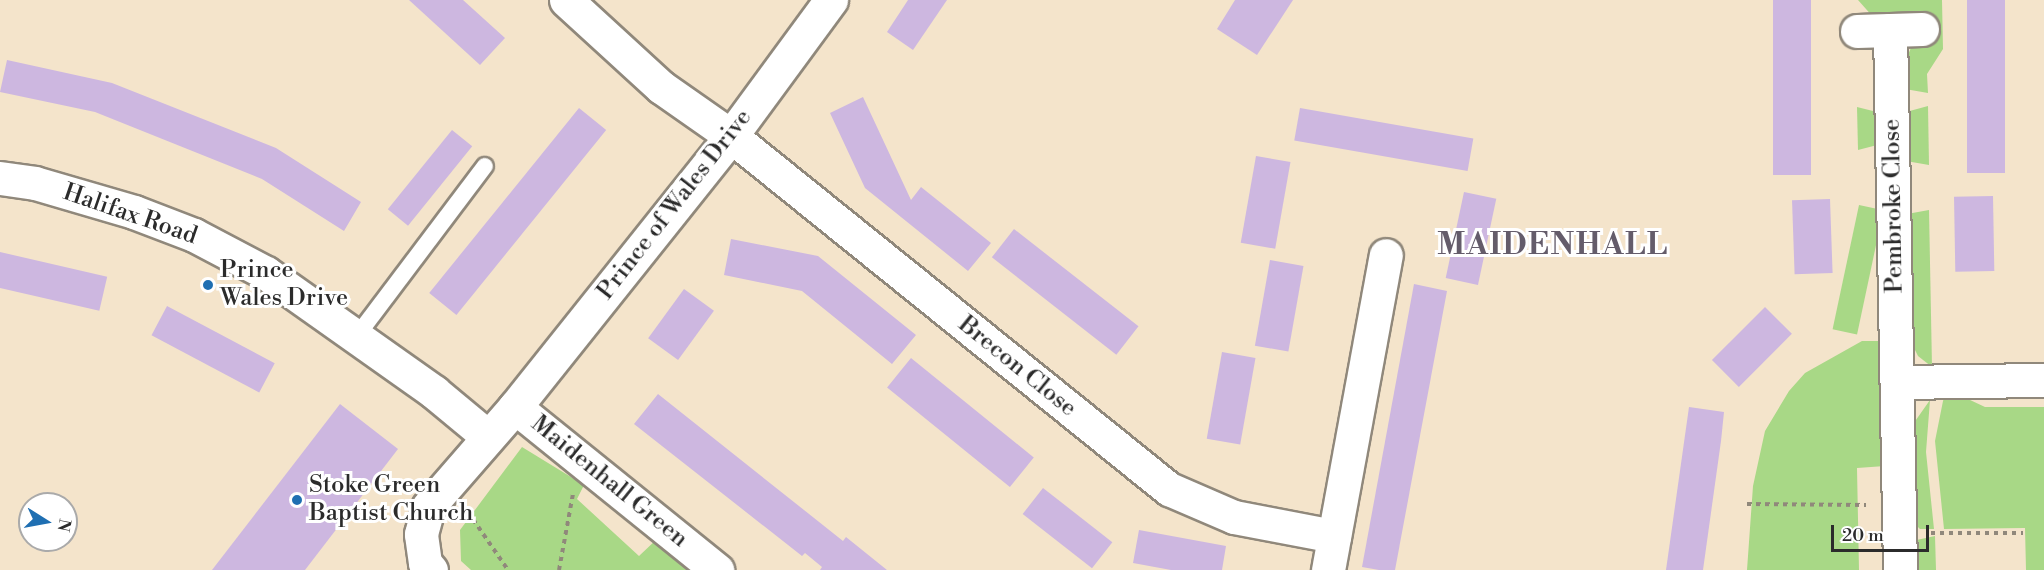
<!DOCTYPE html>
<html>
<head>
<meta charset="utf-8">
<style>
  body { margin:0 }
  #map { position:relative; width:2044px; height:570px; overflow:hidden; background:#f4e4cb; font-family:"Libre Bodoni",serif }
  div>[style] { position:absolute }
  .green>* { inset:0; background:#a8d886; transform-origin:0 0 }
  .building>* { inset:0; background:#cdb7e0; transform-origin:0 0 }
  .path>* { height:4px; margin-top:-2px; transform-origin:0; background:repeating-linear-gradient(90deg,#90887b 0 4.5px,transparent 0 9px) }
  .roads { filter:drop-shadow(2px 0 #90887b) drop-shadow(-2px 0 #90887b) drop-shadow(0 2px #90887b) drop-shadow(0 -2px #90887b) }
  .lane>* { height:16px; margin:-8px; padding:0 8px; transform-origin:8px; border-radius:8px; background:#fff }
  .street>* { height:33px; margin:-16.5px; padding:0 16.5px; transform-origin:16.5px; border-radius:16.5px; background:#fff }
  .dots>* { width:16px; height:16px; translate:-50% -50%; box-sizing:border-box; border:3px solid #fff; border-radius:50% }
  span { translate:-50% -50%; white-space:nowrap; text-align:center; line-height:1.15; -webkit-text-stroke:6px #fff; paint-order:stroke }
  .street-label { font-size:24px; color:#2b2b2b }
  .poi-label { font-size:24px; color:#2b2b2b }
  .left { translate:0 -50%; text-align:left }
  .district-label { font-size:30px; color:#645c6a; font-weight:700; letter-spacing:1.5px }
  .north { position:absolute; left:18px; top:492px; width:60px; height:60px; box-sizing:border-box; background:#fff; border:2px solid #aaa; border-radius:50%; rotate:101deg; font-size:16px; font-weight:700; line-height:24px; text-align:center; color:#2b2b2b }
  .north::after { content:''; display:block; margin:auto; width:21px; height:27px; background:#1f6fb2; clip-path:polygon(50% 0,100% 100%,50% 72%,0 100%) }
  .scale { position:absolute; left:1831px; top:525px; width:98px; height:27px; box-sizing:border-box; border:3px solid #2b2b2b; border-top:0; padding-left:8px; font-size:18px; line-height:21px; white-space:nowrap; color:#2b2b2b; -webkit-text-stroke:4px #fff; paint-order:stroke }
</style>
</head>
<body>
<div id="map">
  <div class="green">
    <div style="clip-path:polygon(1858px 0,1942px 0,1943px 49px,1927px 74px,1928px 93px,1905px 89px,1906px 60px,1912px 45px,1874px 18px)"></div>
    <div style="clip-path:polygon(1928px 106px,1929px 165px,1906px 161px,1906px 112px)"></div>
    <div style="clip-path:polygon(1857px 107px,1881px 113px,1881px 144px,1858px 150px)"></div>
    <div style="left:1859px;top:205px;width:25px;height:127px;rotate:12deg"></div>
    <div style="clip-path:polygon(1929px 210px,1932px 367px,1918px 356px,1912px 344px,1907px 214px)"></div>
    <div style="clip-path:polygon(1862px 341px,1885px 341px,1885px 466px,1857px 468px,1859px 570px,1747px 570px,1753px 486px,1765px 431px,1789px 391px,1805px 373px)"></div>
    <div style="clip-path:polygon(1953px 392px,1985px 407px,2044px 407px,2044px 570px,2026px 570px,2025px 528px,1944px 529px,1935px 441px,1943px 401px,1946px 393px)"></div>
    <div style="clip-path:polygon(1930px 400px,1926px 452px,1934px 529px,1920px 529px,1911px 520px,1911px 427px)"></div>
    <div style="clip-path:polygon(522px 447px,584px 485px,577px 499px,639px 556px,657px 539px,693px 570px,471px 570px,461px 561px,460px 530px)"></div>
    <div style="clip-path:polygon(1935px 536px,1936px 570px,1912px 570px,1912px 541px)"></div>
  </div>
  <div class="building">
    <div style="clip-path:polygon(409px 0,463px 0,505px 38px,480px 65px)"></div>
    <div style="clip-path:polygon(908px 0,947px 0,913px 50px,887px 32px)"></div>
    <div style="clip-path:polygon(1235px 0,1293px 0,1257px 55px,1217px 29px)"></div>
    <div style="left:1773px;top:0;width:38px;height:175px"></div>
    <div style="left:1967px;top:0;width:38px;height:173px"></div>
    <div style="clip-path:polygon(7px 60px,112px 83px,276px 148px,361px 202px,344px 231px,262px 179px,95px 112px,0 92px)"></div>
    <div style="clip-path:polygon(863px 97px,911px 200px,921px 187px,991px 243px,968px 271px,865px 188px,830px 113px)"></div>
    <div style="left:579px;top:108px;width:35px;height:238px;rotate:39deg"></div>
    <div style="left:1300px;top:108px;width:176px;height:33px;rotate:10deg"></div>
    <div style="left:452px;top:130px;width:26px;height:102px;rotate:39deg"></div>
    <div style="left:1256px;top:156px;width:35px;height:88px;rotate:10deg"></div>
    <div style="left:1464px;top:192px;width:33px;height:88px;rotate:12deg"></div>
    <div style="left:1993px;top:196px;width:75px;height:39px;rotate:89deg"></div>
    <div style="left:1830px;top:199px;width:74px;height:38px;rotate:88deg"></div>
    <div style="left:1014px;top:229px;width:158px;height:36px;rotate:38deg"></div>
    <div style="clip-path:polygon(731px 239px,818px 256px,916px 335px,892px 364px,802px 291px,724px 275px)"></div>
    <div style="left:0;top:252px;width:110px;height:35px;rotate:13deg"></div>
    <div style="left:1270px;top:260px;width:34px;height:87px;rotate:10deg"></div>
    <div style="clip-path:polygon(1414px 284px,1447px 291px,1395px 570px,1379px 570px,1362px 567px)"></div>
    <div style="left:684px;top:289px;width:37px;height:61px;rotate:36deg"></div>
    <div style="left:167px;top:306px;width:122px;height:33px;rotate:28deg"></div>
    <div style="left:1765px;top:307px;width:38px;height:75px;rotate:45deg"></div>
    <div style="left:1222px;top:352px;width:34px;height:88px;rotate:10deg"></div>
    <div style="left:911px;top:358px;width:158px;height:38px;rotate:39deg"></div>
    <div style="clip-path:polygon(658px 394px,843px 541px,846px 537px,887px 570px,820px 570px,822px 567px,805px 553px,802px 556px,634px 424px)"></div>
    <div style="clip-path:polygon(340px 404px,398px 449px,305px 570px,212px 570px)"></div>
    <div style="clip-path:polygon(1689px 407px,1724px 412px,1721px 441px,1703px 570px,1666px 570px)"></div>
    <div style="left:1043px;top:488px;width:88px;height:33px;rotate:38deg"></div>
    <div style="clip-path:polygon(1139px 530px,1226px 546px,1222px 570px,1171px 570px,1133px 563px)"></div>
  </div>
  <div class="path">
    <div style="left:1747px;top:504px;width:119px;rotate:0.5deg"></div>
    <div style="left:468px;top:512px;width:70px;rotate:55.4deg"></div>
    <div style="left:1931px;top:533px;width:92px"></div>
    <div style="left:559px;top:570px;width:77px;rotate:-79.6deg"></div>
  </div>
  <div class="roads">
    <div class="lane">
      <div style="left:356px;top:337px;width:214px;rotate:-53deg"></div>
    </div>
    <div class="street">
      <div style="left:566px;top:0;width:129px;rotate:42.5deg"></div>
      <div style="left:661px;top:87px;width:85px;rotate:35deg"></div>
      <div style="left:731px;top:136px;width:563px;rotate:38.87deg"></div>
      <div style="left:1169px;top:489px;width:71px;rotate:23.3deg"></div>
      <div style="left:1234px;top:517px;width:102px;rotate:10.8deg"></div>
      <div style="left:1890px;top:30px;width:540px;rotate:88.94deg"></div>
      <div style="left:1857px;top:31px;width:65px;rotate:-1.8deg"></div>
      <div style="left:0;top:178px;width:35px;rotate:8deg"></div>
      <div style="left:35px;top:183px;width:103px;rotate:16.3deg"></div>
      <div style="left:134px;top:212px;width:64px;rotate:21deg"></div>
      <div style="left:194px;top:235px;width:81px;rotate:27.8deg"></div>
      <div style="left:266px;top:273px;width:206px;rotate:35.3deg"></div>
      <div style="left:434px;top:392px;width:69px;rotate:39.7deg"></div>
      <div style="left:1898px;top:382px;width:146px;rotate:-0.8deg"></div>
      <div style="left:515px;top:407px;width:260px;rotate:38.9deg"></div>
      <div style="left:431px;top:570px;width:9px;rotate:-131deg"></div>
      <div style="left:425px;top:563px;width:29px;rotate:-98deg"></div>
      <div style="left:421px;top:534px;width:28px;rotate:-75deg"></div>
      <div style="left:428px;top:507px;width:133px;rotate:-49deg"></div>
      <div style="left:515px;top:407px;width:347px;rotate:-51.4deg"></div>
      <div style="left:731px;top:136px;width:169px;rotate:-53.7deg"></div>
      <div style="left:1328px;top:570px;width:320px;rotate:-79.6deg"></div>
    </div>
  </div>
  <div class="dots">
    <div style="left:208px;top:285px;background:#1f6fb2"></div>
    <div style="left:297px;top:500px;background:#1f6fb2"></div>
  </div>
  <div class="street-label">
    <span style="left:675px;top:205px;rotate:-52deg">Prince of Wales Drive</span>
    <span style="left:1894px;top:206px;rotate:-91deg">Pembroke Close</span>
    <span style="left:130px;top:215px;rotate:19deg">Halifax Road</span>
    <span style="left:1017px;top:367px;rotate:39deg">Brecon Close</span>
    <span style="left:609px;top:482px;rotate:39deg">Maidenhall Green</span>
  </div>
  <div class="poi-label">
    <span class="left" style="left:220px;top:285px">Prince<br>Wales Drive</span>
    <span class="left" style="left:309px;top:500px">Stoke Green<br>Baptist Church</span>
  </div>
  <div class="district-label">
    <span style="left:1553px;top:245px">MAIDENHALL</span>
  </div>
  <div class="north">N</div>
  <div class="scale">20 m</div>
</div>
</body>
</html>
